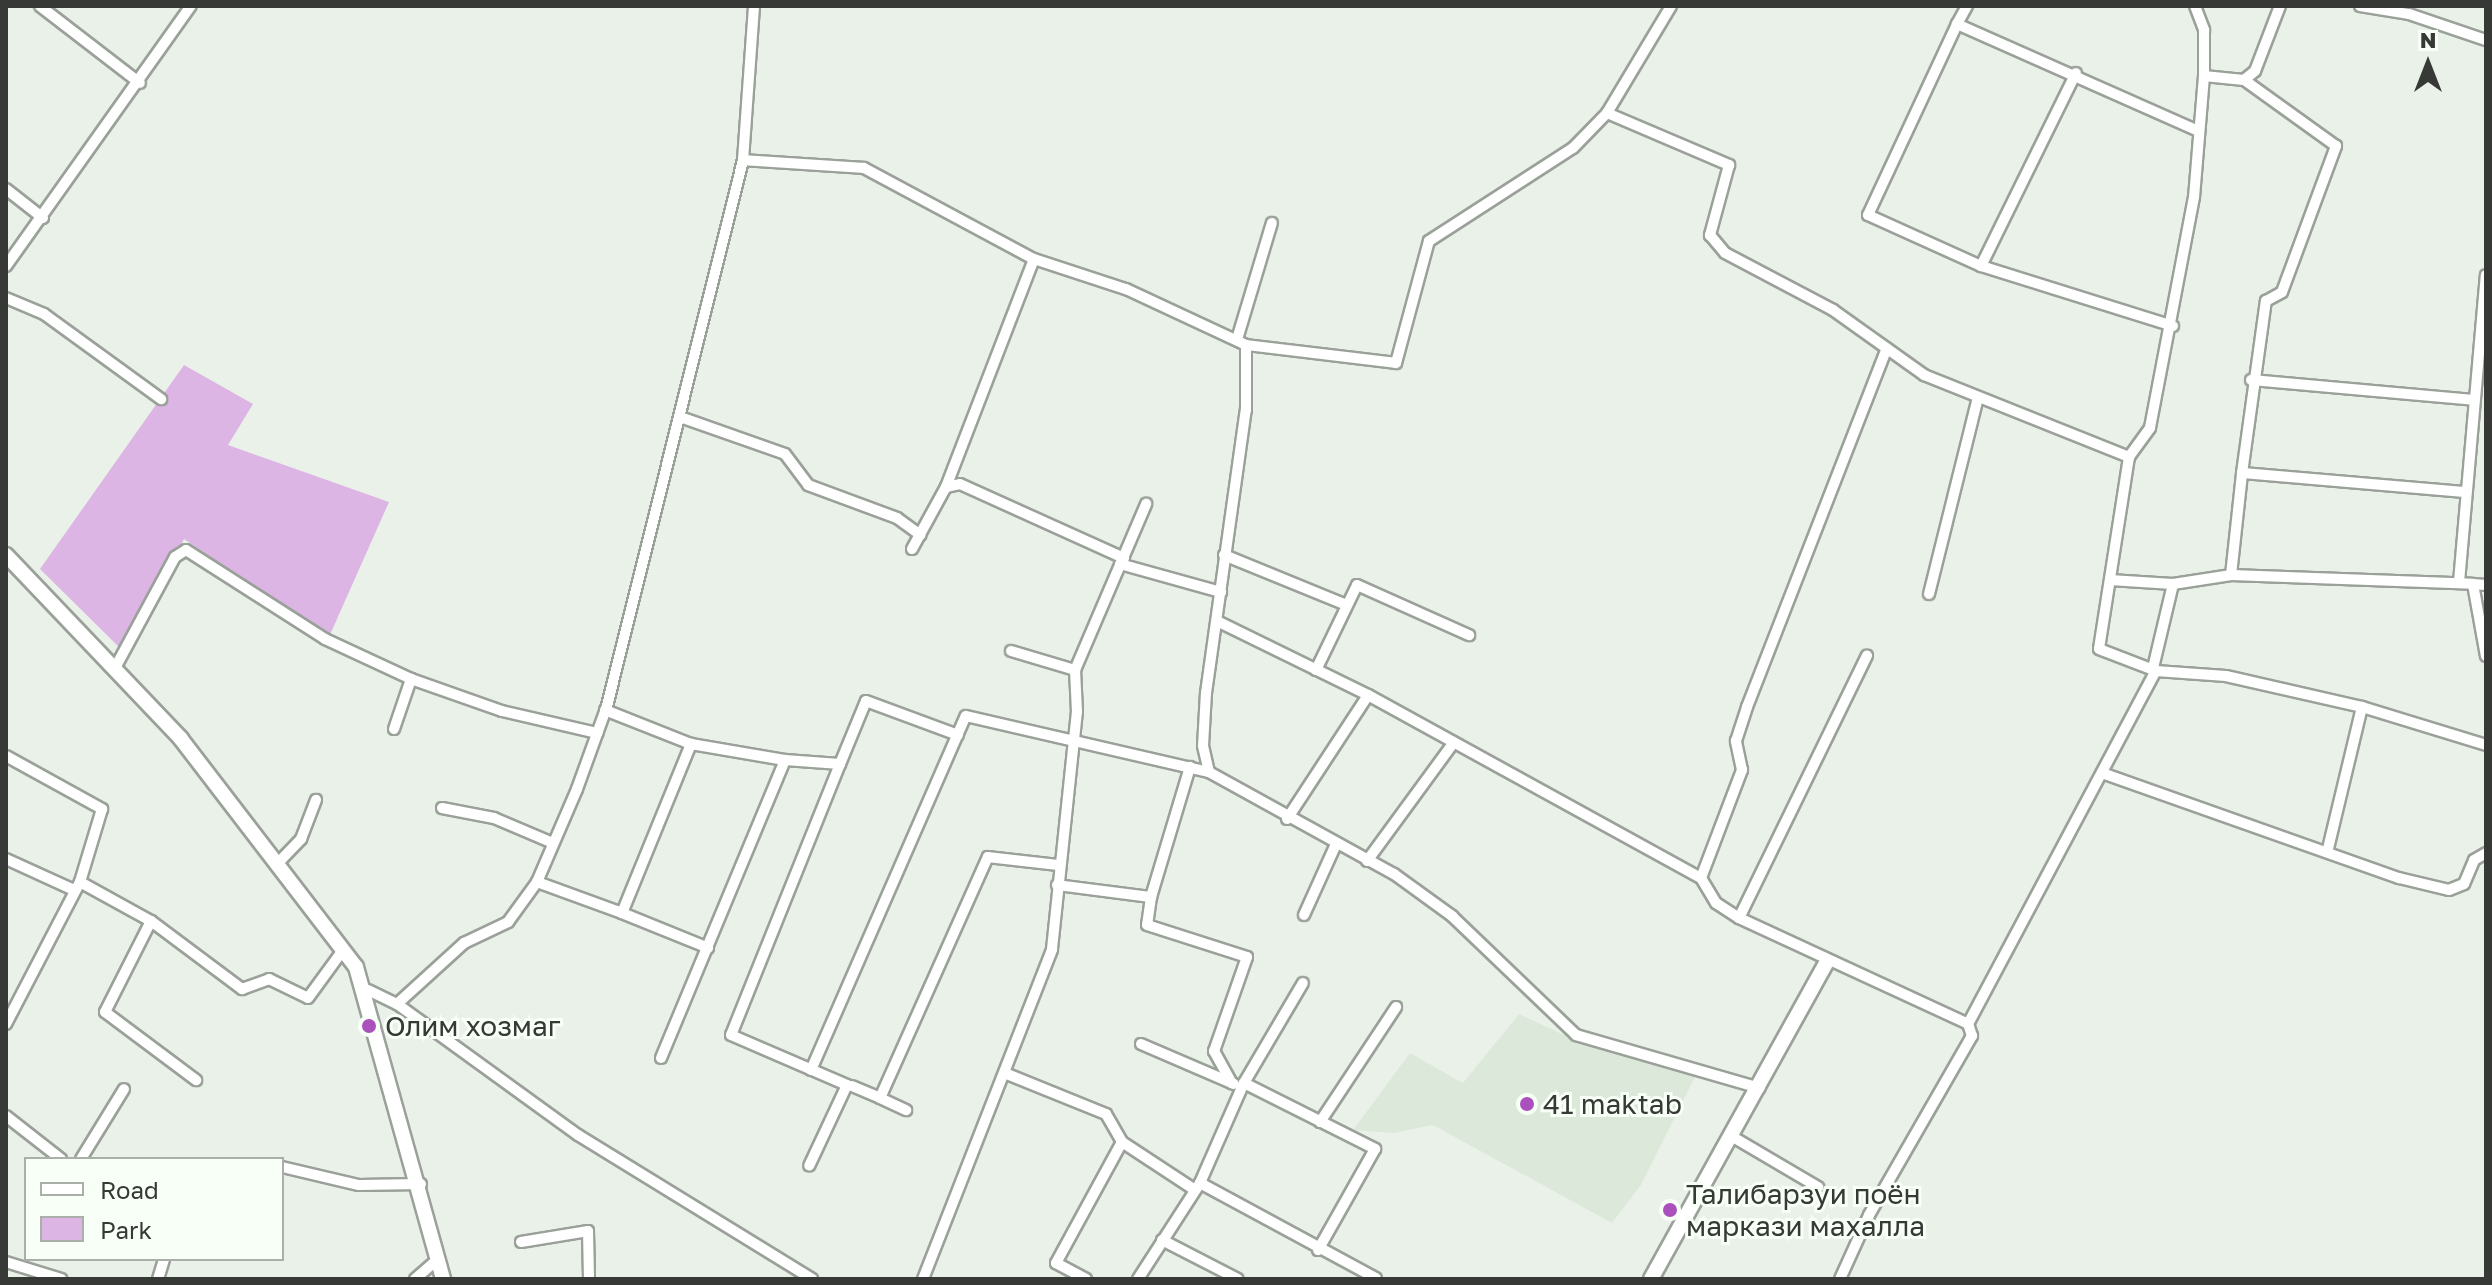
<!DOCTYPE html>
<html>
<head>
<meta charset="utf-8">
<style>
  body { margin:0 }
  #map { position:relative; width:2492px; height:1285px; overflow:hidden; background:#eaf1e9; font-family:"Golos Text",sans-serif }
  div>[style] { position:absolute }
  .built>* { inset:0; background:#dce9da }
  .green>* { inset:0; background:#dcb5e5 }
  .roads { filter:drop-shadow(2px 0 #9aa199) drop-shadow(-2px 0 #9aa199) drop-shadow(0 2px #9aa199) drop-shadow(0 -2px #9aa199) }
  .street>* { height:10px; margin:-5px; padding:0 5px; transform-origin:5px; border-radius:5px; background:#fff }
  .secondary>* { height:14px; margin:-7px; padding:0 7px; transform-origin:7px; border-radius:7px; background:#fff }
  .dots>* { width:22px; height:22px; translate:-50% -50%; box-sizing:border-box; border:4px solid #f7fff6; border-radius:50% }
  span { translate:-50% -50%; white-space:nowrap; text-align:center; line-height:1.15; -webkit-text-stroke:6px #f7fff6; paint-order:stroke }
  .poi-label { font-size:28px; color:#363936 }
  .left { translate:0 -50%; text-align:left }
  .frame { position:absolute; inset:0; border:8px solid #363936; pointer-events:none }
  .legend { position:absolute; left:24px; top:1157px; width:260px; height:104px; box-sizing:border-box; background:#f7fff6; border:2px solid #aab0a9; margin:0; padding:10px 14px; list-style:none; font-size:24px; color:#363936 }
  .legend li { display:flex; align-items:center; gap:16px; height:40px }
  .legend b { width:40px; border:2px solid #aab0a9 }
  .north { position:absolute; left:2388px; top:24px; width:80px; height:80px; -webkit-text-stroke:6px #f7fff6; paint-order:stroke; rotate:0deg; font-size:22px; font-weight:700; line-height:32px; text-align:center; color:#363936 }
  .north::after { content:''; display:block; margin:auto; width:28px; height:36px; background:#363936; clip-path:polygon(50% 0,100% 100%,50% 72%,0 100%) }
</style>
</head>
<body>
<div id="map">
  <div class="built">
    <div style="clip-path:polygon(1519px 1014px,1579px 1042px,1697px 1073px,1641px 1185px,1612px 1223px,1433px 1125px,1394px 1133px,1353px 1130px,1410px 1053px,1463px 1083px)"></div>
  </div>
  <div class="green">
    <div style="clip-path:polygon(184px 365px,253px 404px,228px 445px,389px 502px,329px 637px,184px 539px,121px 649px,40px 569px)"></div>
  </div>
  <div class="roads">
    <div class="street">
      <div style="left:40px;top:6px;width:126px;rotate:37.6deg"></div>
      <div style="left:2195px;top:6px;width:26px;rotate:69deg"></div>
      <div style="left:2204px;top:30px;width:46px;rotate:90deg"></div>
      <div style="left:2204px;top:76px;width:121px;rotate:94.7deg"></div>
      <div style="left:2194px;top:197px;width:235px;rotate:100.8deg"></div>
      <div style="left:2150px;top:428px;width:36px;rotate:126deg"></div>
      <div style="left:2129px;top:457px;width:194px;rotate:98.9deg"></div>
      <div style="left:2099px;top:649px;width:61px;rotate:21.1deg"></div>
      <div style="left:2156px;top:671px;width:70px;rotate:4.1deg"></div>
      <div style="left:2226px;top:676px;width:139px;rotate:12.8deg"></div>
      <div style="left:2362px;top:707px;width:146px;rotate:103.5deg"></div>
      <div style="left:2360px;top:6px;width:50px;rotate:9.3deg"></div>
      <div style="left:2409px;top:14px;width:81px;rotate:18.7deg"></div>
      <div style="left:1957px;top:24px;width:21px;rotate:-61deg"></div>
      <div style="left:2204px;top:76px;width:40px;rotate:5.7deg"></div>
      <div style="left:2244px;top:80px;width:14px;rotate:-39deg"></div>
      <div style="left:2255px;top:71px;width:70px;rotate:-69deg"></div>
      <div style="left:1607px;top:113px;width:133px;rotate:23.1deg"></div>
      <div style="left:1729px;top:165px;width:73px;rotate:105.2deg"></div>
      <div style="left:1710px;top:235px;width:23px;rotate:50deg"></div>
      <div style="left:1725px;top:253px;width:122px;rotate:27.8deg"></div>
      <div style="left:1833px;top:310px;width:112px;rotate:35.5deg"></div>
      <div style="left:1924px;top:375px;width:221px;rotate:21.8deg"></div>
      <div style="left:743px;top:160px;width:121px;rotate:3.8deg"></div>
      <div style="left:864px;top:168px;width:193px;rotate:28.2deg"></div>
      <div style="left:1034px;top:259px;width:97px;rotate:18.1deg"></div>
      <div style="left:1126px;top:289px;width:132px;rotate:25deg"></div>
      <div style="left:1246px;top:345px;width:151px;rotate:6.8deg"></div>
      <div style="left:1396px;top:363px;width:126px;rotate:-74.9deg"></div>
      <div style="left:1429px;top:241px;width:171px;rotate:-32.9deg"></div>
      <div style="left:1573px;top:148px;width:49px;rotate:-45.8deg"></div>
      <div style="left:1607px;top:113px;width:125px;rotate:-59.1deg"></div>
      <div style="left:6px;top:189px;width:47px;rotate:38.1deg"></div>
      <div style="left:6px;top:266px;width:319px;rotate:-54.6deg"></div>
      <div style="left:1981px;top:266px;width:215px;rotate:-63.8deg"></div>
      <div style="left:6px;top:298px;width:41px;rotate:22.8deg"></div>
      <div style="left:44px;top:314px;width:145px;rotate:36deg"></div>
      <div style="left:2173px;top:326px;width:201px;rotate:-162.6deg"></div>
      <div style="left:1981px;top:266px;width:124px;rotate:-155.7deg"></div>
      <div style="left:1868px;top:215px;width:211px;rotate:-65deg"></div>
      <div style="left:1957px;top:24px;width:264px;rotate:23.9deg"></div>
      <div style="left:1238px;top:336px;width:118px;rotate:-73.3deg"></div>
      <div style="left:2251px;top:380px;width:224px;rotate:5.1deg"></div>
      <div style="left:683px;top:418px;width:108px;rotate:19.4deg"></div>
      <div style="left:785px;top:454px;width:39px;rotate:53deg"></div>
      <div style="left:808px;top:485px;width:95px;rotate:20.3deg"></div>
      <div style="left:897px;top:518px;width:29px;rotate:36deg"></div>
      <div style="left:2242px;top:473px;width:174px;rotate:-82.1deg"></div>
      <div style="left:2266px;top:301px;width:18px;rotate:-29deg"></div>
      <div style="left:2282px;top:292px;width:156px;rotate:-69.7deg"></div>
      <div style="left:2336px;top:146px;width:113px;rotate:-144.3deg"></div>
      <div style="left:946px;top:487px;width:244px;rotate:-68.9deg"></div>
      <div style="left:912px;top:549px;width:71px;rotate:-61.3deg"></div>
      <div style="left:946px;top:487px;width:14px;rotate:-12deg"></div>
      <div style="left:960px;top:484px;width:180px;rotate:24.3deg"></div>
      <div style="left:1224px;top:555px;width:130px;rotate:22.2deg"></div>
      <div style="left:1120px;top:564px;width:105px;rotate:15.5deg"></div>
      <div style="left:2231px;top:575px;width:103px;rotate:-83.8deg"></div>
      <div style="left:2242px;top:473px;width:221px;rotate:4.9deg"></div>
      <div style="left:2110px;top:580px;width:63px;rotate:3.6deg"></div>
      <div style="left:2173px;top:584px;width:59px;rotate:-8.8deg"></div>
      <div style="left:2231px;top:575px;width:242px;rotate:2.1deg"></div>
      <div style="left:2459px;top:582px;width:308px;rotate:-85deg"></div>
      <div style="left:2486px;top:585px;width:13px;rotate:-176deg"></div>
      <div style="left:2473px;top:584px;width:73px;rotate:79.8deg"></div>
      <div style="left:1929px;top:594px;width:199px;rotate:-76deg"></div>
      <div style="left:1219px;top:622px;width:166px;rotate:26.1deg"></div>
      <div style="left:1368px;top:695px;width:380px;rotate:28.8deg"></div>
      <div style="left:1701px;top:878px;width:29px;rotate:59deg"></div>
      <div style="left:1716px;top:903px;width:27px;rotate:33deg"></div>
      <div style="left:1739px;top:918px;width:252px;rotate:24.8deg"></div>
      <div style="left:1968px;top:1024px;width:400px;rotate:-62deg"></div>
      <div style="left:1011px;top:651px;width:67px;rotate:16.5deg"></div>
      <div style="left:115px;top:668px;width:126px;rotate:-61.6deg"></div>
      <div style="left:175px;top:557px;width:13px;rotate:-32deg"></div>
      <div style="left:186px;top:550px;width:165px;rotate:32.6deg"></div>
      <div style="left:325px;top:639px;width:95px;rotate:24.9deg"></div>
      <div style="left:2153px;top:668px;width:86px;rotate:-76.6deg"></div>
      <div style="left:1316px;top:670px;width:94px;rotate:-64.2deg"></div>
      <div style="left:1357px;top:585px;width:123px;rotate:24.1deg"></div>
      <div style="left:2362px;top:707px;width:130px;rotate:17deg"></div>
      <div style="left:605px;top:710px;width:92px;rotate:21.6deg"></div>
      <div style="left:691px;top:744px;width:95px;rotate:9.7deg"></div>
      <div style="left:394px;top:729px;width:53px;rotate:-71.2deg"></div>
      <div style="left:411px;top:679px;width:96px;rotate:19.4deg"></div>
      <div style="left:502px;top:711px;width:98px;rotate:13deg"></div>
      <div style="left:6px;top:756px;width:110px;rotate:28.9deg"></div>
      <div style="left:102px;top:809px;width:76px;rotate:106.8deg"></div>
      <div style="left:840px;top:764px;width:68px;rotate:-67.6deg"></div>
      <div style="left:866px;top:701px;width:98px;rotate:20.3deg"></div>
      <div style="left:1209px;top:772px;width:27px;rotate:-103deg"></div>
      <div style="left:1203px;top:746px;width:53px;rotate:-86.8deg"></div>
      <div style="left:1206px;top:693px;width:286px;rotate:-82deg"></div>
      <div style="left:1246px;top:410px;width:65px;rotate:-90deg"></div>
      <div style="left:2102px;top:773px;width:315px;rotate:19.5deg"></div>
      <div style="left:2399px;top:878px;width:51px;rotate:13.5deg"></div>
      <div style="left:2449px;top:890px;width:16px;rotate:-22deg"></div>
      <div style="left:2464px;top:884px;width:26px;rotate:-67deg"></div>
      <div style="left:2474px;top:860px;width:14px;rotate:-30deg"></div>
      <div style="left:442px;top:808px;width:53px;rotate:10.9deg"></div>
      <div style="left:494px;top:818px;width:64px;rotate:23deg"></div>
      <div style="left:1287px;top:819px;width:148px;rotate:-56.8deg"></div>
      <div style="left:6px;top:859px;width:75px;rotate:24.5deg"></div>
      <div style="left:1367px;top:861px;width:147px;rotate:-53.8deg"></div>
      <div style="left:277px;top:864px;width:35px;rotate:-46deg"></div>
      <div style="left:301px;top:839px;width:42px;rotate:-69deg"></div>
      <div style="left:1701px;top:878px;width:116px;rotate:-69.2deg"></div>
      <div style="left:1742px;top:770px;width:30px;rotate:-102deg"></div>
      <div style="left:1736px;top:741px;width:36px;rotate:-72deg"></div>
      <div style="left:1747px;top:707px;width:385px;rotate:-68.7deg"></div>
      <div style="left:537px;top:882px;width:90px;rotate:20deg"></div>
      <div style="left:622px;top:913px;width:183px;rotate:-67.8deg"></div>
      <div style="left:1057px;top:885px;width:95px;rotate:7.3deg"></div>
      <div style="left:1151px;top:897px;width:136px;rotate:-73.3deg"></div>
      <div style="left:1151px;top:897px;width:28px;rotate:98deg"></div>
      <div style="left:1147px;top:925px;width:105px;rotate:17.7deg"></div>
      <div style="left:1247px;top:957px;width:100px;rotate:109.3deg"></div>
      <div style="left:1214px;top:1051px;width:37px;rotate:61deg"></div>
      <div style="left:622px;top:913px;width:93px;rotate:22.1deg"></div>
      <div style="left:1304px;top:915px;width:78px;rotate:-65.7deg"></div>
      <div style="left:1739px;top:918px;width:292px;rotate:-64deg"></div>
      <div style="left:151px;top:921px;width:114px;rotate:36.8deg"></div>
      <div style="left:242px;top:989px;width:29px;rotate:-20deg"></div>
      <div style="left:269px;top:979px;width:43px;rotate:26deg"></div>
      <div style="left:308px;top:998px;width:59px;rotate:-53.9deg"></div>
      <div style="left:368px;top:990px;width:32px;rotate:26deg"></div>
      <div style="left:397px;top:1004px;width:91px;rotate:-42.3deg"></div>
      <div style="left:464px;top:943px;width:49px;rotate:-25.5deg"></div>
      <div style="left:508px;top:922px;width:49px;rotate:-54.1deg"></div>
      <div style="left:537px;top:882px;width:101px;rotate:-66.7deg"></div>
      <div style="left:577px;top:789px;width:88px;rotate:-70.1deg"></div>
      <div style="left:607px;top:706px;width:563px;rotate:-76.01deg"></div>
      <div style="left:743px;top:160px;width:154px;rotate:-85.9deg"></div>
      <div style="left:397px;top:1004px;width:223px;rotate:35.9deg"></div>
      <div style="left:578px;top:1135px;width:275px;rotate:31.6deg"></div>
      <div style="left:6px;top:1024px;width:160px;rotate:-62.5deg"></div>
      <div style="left:80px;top:882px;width:81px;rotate:28.8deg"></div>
      <div style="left:151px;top:921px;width:102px;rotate:116.8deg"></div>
      <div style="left:105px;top:1012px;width:114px;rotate:36.8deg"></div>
      <div style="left:1141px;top:1044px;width:101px;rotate:23.3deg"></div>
      <div style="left:661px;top:1058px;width:323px;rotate:-67.4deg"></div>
      <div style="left:785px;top:760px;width:55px;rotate:4.2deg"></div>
      <div style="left:840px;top:764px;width:292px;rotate:111.9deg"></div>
      <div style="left:731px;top:1035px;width:126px;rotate:23.3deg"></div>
      <div style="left:847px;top:1085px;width:89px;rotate:115.1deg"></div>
      <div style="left:811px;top:1070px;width:386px;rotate:-66.4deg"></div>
      <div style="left:966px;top:716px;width:249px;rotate:13deg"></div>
      <div style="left:1209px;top:772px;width:211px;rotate:28.9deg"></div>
      <div style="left:1394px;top:874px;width:72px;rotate:35.9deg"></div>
      <div style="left:1452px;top:916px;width:172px;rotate:43.8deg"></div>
      <div style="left:1576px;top:1035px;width:191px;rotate:16.1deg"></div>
      <div style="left:1007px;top:1074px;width:107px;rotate:22deg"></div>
      <div style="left:1106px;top:1114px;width:32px;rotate:60deg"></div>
      <div style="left:1122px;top:1142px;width:138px;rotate:118.6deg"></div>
      <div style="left:1056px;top:1263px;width:34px;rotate:28deg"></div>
      <div style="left:1244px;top:1083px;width:147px;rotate:26.7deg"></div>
      <div style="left:1375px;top:1149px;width:116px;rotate:119.4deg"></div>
      <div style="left:852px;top:1086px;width:30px;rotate:23deg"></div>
      <div style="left:880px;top:1098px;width:264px;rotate:-65.9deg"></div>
      <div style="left:988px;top:857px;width:70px;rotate:6.5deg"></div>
      <div style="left:880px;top:1098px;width:29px;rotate:25deg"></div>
      <div style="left:6px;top:1116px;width:70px;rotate:38deg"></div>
      <div style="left:1320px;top:1122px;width:138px;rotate:-56.5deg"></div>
      <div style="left:1733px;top:1137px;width:99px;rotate:30.5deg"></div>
      <div style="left:1122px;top:1142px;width:87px;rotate:33.3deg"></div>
      <div style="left:81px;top:1159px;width:82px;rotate:-58.4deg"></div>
      <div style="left:282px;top:1167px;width:79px;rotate:13.2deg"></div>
      <div style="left:359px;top:1185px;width:62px;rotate:-0.9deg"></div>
      <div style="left:1200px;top:1183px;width:200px;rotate:28.4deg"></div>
      <div style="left:1162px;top:1240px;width:85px;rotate:27.2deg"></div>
      <div style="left:521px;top:1242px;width:68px;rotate:-9.3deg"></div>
      <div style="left:588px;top:1231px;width:48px;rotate:88.8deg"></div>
      <div style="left:6px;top:1262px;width:58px;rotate:17.2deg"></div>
      <div style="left:158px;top:1279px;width:21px;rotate:-73deg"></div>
      <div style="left:415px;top:1279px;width:29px;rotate:-41deg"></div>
      <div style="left:923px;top:1279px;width:354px;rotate:-68.6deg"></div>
      <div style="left:1052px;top:949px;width:238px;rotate:-84deg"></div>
      <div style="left:1077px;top:712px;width:42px;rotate:-92.7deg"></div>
      <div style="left:1075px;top:670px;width:181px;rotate:-66.8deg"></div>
      <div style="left:1138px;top:1279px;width:114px;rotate:-57.1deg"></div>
      <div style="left:1200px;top:1183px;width:109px;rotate:-66.3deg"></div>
      <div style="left:1244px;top:1083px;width:116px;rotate:-59.5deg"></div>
      <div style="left:1840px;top:1279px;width:70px;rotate:-65.6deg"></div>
      <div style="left:1869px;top:1215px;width:207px;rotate:-60.1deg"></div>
      <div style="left:1972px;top:1036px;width:13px;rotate:-108deg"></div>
    </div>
    <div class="secondary">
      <div style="left:6px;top:555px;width:254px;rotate:46.4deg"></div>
      <div style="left:181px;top:739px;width:287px;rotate:52.5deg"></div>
      <div style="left:356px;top:967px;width:324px;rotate:74.4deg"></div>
      <div style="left:1651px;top:1279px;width:363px;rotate:-61deg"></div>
    </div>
  </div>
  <div class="dots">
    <div style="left:369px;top:1026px;background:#aa51be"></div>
    <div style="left:1527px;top:1104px;background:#aa51be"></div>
    <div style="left:1670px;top:1210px;background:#aa51be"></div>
  </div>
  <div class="poi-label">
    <span class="left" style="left:385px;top:1026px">Олим хозмаг</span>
    <span class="left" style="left:1543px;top:1104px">41 maktab</span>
    <span class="left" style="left:1686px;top:1210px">Талибарзуи поён<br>маркази махалла</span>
  </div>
  <div class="frame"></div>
  <ul class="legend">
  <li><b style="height:10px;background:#fff"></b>Road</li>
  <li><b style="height:22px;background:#dcb5e5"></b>Park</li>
  </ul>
  <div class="north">N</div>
</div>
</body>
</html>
